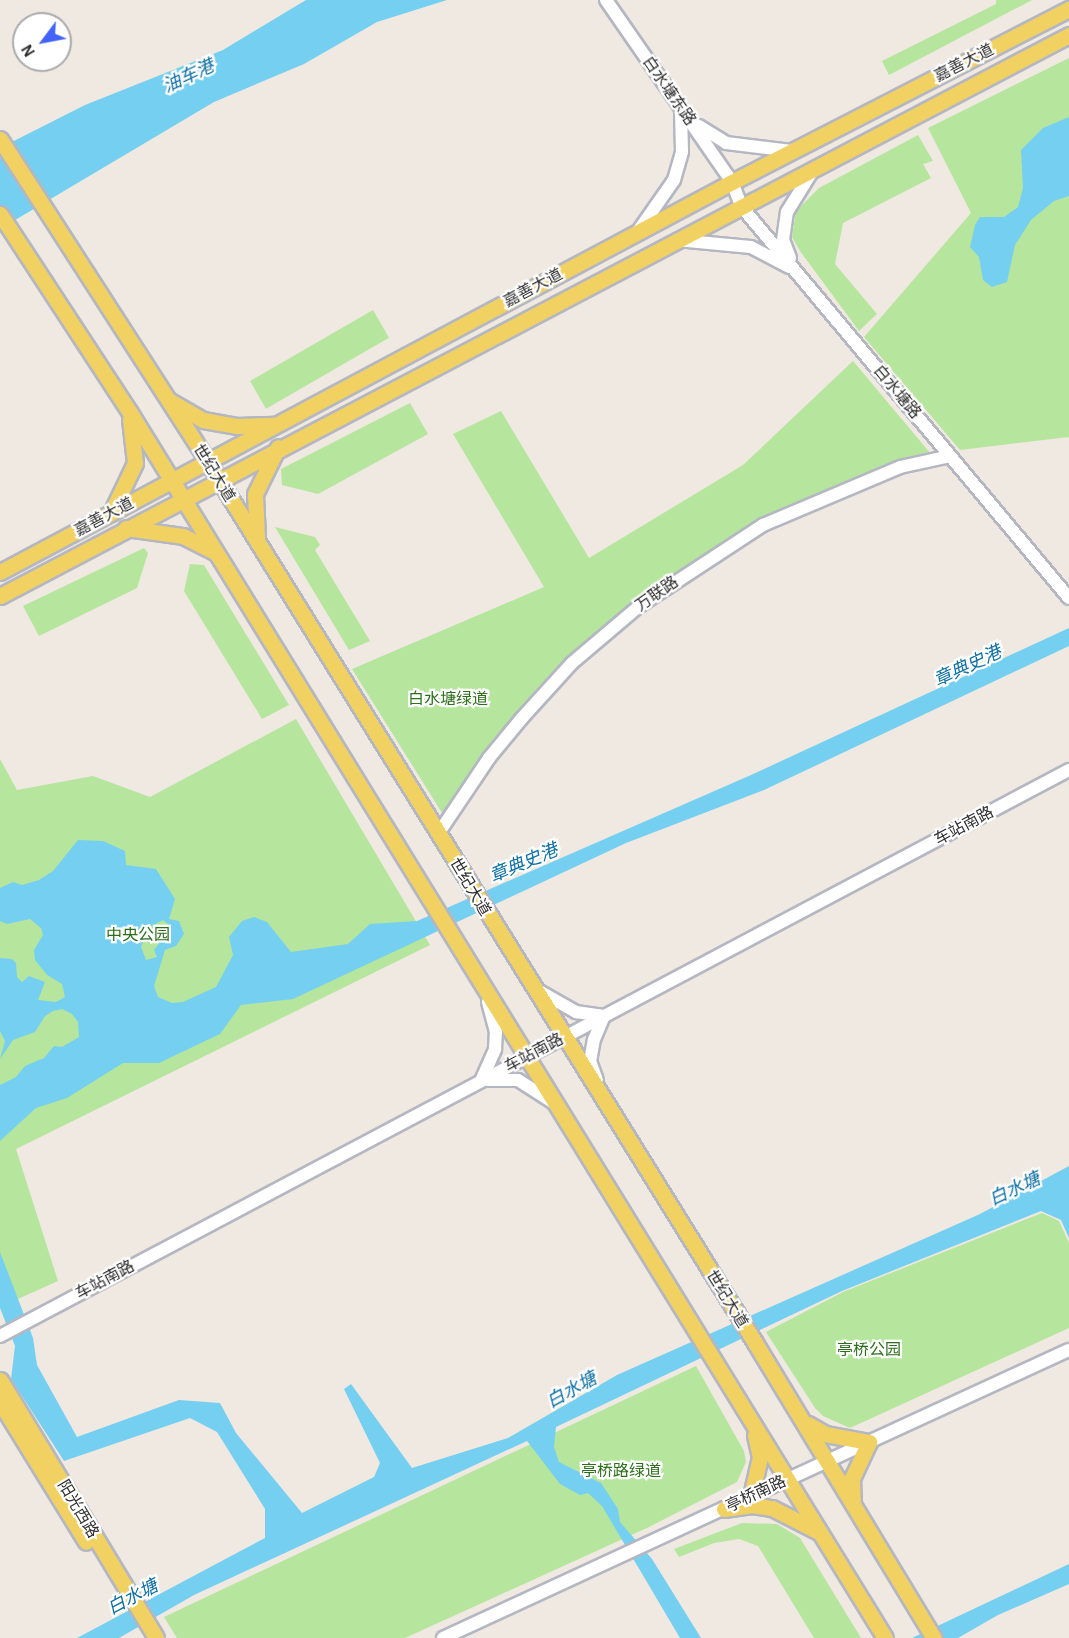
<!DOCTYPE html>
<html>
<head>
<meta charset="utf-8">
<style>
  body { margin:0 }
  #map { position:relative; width:1069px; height:1638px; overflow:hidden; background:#efe9e1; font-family:"Alegreya Sans","Noto Sans SC",sans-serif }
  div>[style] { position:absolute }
  .green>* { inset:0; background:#b6e59e; transform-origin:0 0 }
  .water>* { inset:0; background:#75cff0 }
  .roads { filter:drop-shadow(2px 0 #b4b7c1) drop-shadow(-2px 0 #b4b7c1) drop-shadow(0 2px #b4b7c1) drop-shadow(0 -2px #b4b7c1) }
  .minor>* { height:12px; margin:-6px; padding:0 6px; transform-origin:6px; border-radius:6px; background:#fff }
  .major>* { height:15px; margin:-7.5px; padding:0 7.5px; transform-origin:7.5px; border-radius:7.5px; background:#f2d163 }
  span { translate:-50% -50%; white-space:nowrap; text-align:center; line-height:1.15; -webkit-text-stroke:4.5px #fff; paint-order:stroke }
  .street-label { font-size:16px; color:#2e2e2e }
  .park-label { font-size:16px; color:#2c6e1b }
  .water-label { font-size:18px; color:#0d6fa3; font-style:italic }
  .north { position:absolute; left:12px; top:12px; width:60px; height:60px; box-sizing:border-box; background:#fff; border:2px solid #ababab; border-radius:50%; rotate:238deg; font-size:16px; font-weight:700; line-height:24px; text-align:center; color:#2e2e2e }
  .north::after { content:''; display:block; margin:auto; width:21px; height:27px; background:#4264fb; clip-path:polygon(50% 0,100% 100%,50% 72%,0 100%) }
</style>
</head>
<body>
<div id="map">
  <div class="green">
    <div style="clip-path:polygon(996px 0,1032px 0,889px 75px,882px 61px,996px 4px)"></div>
    <div style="clip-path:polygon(1069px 58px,1069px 437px,960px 450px,864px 337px,971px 213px,928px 128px)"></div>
    <div style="clip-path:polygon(918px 135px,933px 161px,923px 164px,931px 178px,843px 223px,835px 264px,877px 314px,859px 331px,800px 251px,792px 237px,796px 211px,819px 188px)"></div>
    <div style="left:373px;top:310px;width:32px;height:142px;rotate:60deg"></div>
    <div style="clip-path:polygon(853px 361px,931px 454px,900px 460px,834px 486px,761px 519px,636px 602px,519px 714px,484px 754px,444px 816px,352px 669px,544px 587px,453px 434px,501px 411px,589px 558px,743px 465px)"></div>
    <div style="clip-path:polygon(410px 403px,428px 434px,318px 494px,282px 485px,281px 469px)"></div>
    <div style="clip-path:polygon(275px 527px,315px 537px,320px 545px,315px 550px,370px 641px,349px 650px)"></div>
    <div style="clip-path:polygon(144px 548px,148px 553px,137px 588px,39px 636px,23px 606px)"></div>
    <div style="clip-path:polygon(190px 564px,204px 565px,289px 705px,262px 719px,184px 591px)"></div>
    <div style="clip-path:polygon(296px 719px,430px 945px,16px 1149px,58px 1281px,0 1307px,0 759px,17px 790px,93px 776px,150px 797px)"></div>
    <div style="clip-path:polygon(1042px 1213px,1059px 1221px,1069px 1243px,1069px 1328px,850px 1428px,823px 1416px,815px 1408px,766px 1332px,843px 1292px)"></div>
    <div style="clip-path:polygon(696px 1366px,744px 1451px,746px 1462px,737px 1482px,649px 1527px,405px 1638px,177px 1638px,164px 1617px)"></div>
    <div style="clip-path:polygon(742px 1523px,777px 1524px,800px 1538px,861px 1638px,814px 1638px,758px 1546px,739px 1539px,714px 1543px,679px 1557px,674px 1549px)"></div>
  </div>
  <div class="water">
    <div style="clip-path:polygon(306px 0,447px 0,377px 22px,304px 64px,214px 102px,0 229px,0 148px,85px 105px,223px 50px)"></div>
    <div style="clip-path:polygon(1069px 117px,1069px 196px,1054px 201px,1031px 220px,1015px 245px,1007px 282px,992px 287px,983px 280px,979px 257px,970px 247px,975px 225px,980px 217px,1004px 217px,1018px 207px,1023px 188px,1021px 150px,1043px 128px)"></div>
    <div style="clip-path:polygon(evenodd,1069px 628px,1069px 646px,764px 790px,626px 843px,293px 999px,241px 1005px,220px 1034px,159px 1063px,123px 1063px,67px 1098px,36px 1108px,0 1141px,0 1085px,16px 1077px,25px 1066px,44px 1058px,54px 1046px,62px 1047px,79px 1037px,78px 1022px,72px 1014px,62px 1009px,53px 1011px,45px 1016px,35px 1032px,13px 1040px,0 1059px,5px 1041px,0 1031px,0 958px,12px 959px,16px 963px,17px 977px,22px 982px,29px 976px,45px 982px,38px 1000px,56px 1002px,65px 997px,62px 984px,47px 975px,35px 960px,34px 950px,43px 935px,41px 928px,30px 919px,7px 924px,0 921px,0 888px,13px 882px,22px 885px,39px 880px,53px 871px,78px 840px,103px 841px,125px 851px,126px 865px,156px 869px,175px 899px,169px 919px,179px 921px,184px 934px,176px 946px,165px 950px,154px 986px,158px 997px,172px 1003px,183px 1002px,216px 987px,233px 955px,229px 937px,242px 921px,254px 917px,267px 922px,291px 952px,348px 944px,370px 924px,417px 921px,751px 775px,1069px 628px,163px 920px,170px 926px,169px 931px,154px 950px,157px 957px,146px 960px,141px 947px,148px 928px,163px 920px)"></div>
    <div style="clip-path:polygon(1069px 1166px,1069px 1238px,1061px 1220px,1041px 1211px,842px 1291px,556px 1427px,554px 1447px,559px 1462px,601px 1483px,618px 1509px,620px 1522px,652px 1559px,701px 1638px,680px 1638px,602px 1506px,588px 1493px,580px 1495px,560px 1484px,527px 1441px,194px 1595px,119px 1638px,77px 1638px,265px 1538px,265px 1509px,217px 1432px,190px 1418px,64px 1461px,11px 1379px,15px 1346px,0 1308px,0 1252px,33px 1338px,37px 1365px,77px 1437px,179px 1400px,220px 1403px,236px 1433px,302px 1513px,374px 1477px,380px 1463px,344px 1389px,351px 1384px,412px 1468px,508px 1438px,617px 1375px,980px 1214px)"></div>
    <div style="clip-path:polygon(1069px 1564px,1069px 1584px,998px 1615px,958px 1638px,912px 1638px)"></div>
  </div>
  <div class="roads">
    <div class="minor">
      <div style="left:606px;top:0;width:221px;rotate:55.3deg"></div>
      <div style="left:732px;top:182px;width:26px;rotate:69deg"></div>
      <div style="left:741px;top:206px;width:511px;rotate:50.08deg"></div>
      <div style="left:699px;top:126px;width:32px;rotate:32deg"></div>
      <div style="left:726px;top:143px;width:66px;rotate:6.9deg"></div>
      <div style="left:639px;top:230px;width:61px;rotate:-55deg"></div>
      <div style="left:674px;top:180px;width:29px;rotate:-74deg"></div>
      <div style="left:682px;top:152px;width:42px;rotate:-91.4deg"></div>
      <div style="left:677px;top:240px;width:74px;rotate:5.4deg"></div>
      <div style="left:751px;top:247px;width:43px;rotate:27.8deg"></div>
      <div style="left:790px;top:258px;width:19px;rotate:-111deg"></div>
      <div style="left:783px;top:240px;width:28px;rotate:-82deg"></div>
      <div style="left:787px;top:212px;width:49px;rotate:-58.2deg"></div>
      <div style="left:438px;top:834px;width:92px;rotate:-56.1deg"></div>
      <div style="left:489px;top:758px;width:52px;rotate:-50.5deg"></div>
      <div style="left:522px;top:718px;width:74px;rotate:-47.7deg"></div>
      <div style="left:572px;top:663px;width:87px;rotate:-40.3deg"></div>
      <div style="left:638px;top:607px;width:149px;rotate:-33.3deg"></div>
      <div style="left:763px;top:525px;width:149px;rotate:-22.9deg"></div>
      <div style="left:900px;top:467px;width:51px;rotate:-12.4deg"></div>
      <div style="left:539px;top:991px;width:43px;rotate:29.6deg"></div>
      <div style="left:576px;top:1012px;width:28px;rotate:8deg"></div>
      <div style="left:604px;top:1016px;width:25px;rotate:113deg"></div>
      <div style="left:594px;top:1039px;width:22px;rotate:100deg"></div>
      <div style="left:590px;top:1061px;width:20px;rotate:70deg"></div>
      <div style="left:488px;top:1080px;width:30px"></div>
      <div style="left:518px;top:1080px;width:43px;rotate:32.6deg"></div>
      <div style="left:481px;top:1081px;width:35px;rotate:-66deg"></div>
      <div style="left:495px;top:1049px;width:17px;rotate:-87deg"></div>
      <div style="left:496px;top:1032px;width:31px;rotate:-105deg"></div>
      <div style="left:0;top:1336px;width:1210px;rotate:-27.9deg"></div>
      <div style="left:747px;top:1498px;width:354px;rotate:-24.7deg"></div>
      <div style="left:443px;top:1638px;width:317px;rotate:-24.8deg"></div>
    </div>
    <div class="major">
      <div style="left:0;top:139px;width:384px;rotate:57.2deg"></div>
      <div style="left:208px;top:462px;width:1035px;rotate:58.15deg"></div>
      <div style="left:754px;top:1341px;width:347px;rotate:58.8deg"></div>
      <div style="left:0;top:214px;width:235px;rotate:56.8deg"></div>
      <div style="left:129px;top:411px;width:1441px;rotate:58.36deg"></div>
      <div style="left:170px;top:401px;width:38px;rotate:30deg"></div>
      <div style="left:203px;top:420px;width:35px;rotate:10deg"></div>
      <div style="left:237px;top:426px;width:38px;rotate:-2deg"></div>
      <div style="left:111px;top:513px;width:55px;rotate:-64.4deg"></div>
      <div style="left:135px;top:463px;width:44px;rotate:-96.5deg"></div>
      <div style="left:126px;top:528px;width:58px;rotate:8deg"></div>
      <div style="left:183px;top:536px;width:35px;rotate:27deg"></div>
      <div style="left:257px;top:537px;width:43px;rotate:-92.7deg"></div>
      <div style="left:255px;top:494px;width:52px;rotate:-63.9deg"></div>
      <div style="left:0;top:572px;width:829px;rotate:-28.05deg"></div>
      <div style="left:732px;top:182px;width:379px;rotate:-27.2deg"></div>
      <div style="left:0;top:596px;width:1207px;rotate:-27.69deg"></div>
      <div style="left:0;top:1380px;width:301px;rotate:58.8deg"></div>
      <div style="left:0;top:1402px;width:164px;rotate:58.4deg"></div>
      <div style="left:808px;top:1424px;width:20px;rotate:30deg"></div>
      <div style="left:825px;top:1434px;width:45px;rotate:10.3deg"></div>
      <div style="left:869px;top:1442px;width:40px;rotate:115deg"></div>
      <div style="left:852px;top:1478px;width:25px;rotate:88deg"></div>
      <div style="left:751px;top:1496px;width:40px;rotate:-77deg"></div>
      <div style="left:760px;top:1457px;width:22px;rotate:-103deg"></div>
      <div style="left:724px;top:1509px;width:28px;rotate:-8deg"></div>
      <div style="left:752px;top:1505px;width:20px;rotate:9deg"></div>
      <div style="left:772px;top:1508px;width:51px;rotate:27.1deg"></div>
    </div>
  </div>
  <div class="street-label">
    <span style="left:964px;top:63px;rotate:-27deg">嘉善大道</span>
    <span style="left:669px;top:91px;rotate:55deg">白水塘东路</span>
    <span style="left:533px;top:288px;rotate:-28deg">嘉善大道</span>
    <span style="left:897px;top:392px;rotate:50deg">白水塘路</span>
    <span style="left:214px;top:473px;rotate:58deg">世纪大道</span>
    <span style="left:104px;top:517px;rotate:-28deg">嘉善大道</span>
    <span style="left:657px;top:594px;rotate:-35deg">万联路</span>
    <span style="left:964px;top:826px;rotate:-28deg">车站南路</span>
    <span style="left:470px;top:887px;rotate:59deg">世纪大道</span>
    <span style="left:534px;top:1053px;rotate:-28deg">车站南路</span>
    <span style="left:105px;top:1280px;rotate:-28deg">车站南路</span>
    <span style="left:727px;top:1299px;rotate:58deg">世纪大道</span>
    <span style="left:756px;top:1494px;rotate:-25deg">亭桥南路</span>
    <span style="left:78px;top:1509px;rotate:59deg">阳光西路</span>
  </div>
  <div class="park-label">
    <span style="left:448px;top:699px">白水塘绿道</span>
    <span style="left:138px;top:935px">中央公园</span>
    <span style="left:869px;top:1350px">亭桥公园</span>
    <span style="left:621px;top:1471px">亭桥路绿道</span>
  </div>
  <div class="water-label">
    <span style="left:189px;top:77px;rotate:-25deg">油车港</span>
    <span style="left:968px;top:667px;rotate:-25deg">章典史港</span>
    <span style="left:524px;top:864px;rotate:-23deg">章典史港</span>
    <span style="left:1015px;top:1190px;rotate:-25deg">白水塘</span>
    <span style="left:572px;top:1391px;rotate:-29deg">白水塘</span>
    <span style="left:133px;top:1598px;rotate:-28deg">白水塘</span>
  </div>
  <div class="north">N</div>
</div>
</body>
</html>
